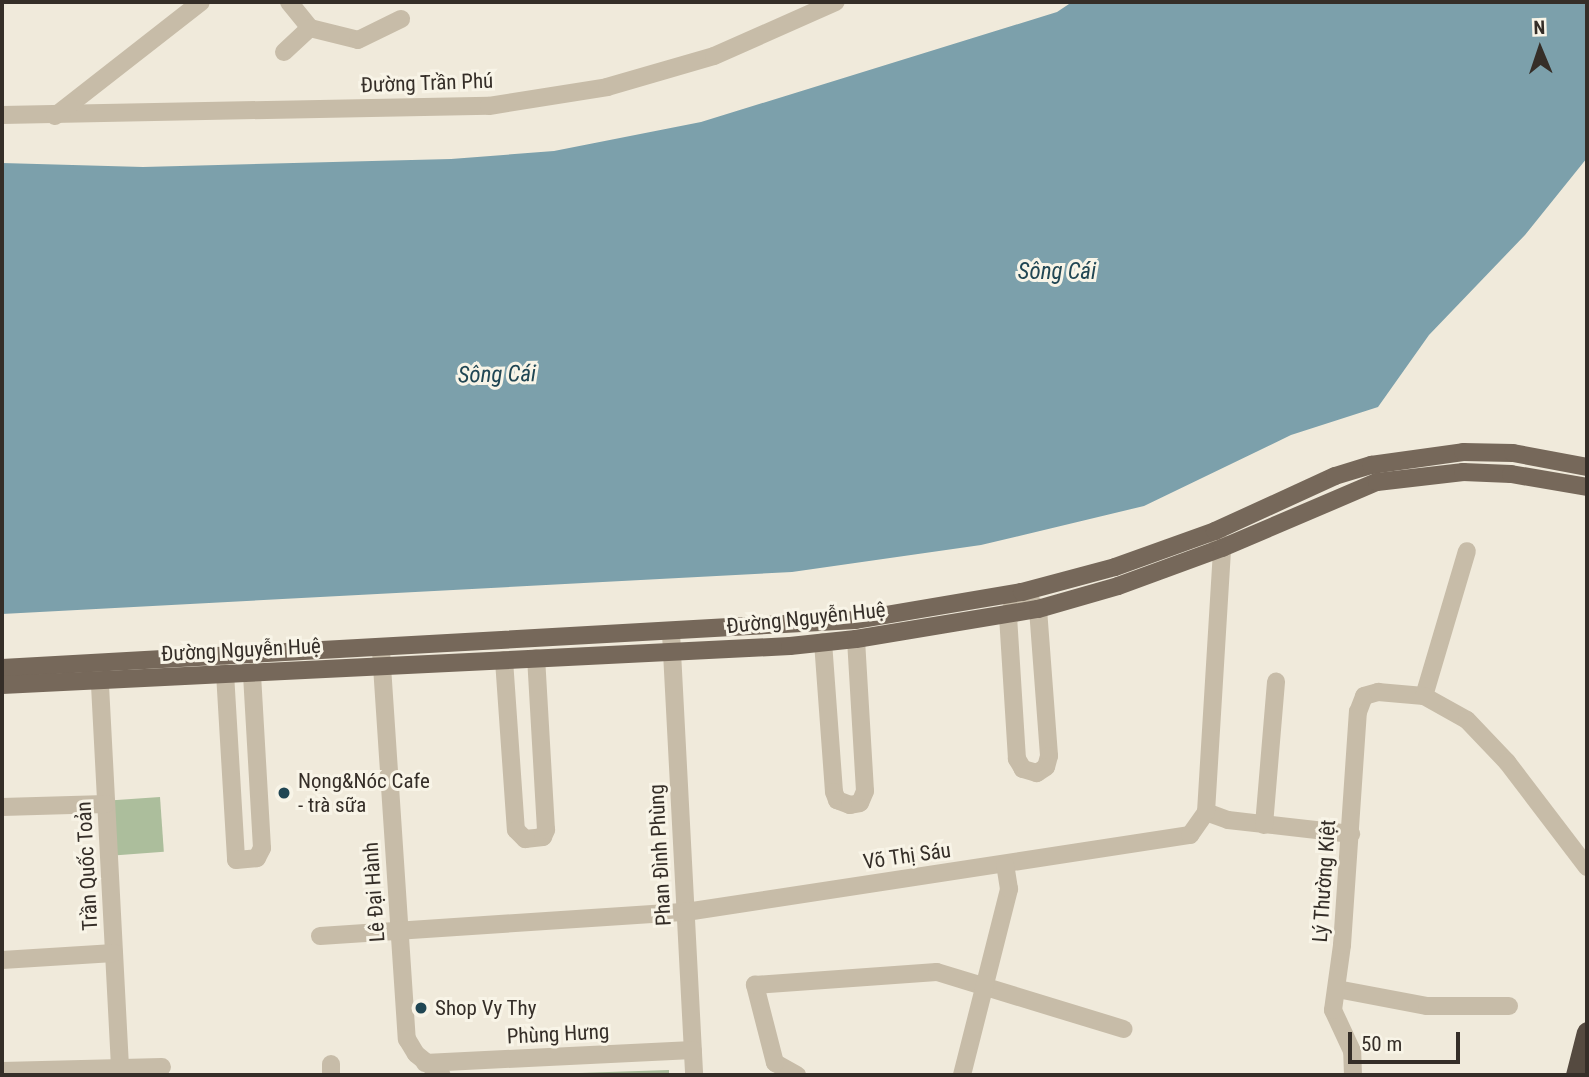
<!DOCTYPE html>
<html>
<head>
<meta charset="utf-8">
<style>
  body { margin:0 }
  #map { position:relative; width:1589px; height:1077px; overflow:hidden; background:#f0eadb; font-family:"Roboto Condensed",sans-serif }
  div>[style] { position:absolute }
  .green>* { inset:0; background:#acbe9c; transform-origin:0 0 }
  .water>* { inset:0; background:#7ca0ab }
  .minor>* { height:18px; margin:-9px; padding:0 9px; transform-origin:9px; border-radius:9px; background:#c7bca8 }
  .major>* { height:18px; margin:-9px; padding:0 9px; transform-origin:9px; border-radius:9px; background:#76685a }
  .highway>* { height:21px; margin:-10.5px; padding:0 10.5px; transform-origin:10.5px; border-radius:10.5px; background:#554a40 }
  .dots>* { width:19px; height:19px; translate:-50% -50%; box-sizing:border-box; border:4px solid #f8f4e7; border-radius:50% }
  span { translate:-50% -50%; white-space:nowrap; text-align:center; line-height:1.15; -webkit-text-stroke:6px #f8f4e7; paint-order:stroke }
  .street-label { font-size:21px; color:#352e28 }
  .poi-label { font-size:21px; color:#352e28 }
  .left { translate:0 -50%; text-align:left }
  .water-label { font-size:23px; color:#204653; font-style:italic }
  .frame { position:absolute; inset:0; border:4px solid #352e28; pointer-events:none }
  .north { position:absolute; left:1505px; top:14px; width:70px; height:70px; -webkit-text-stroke:5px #f8f4e7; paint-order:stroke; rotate:358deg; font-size:19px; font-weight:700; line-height:28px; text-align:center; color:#352e28 }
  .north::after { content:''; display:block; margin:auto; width:24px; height:32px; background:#352e28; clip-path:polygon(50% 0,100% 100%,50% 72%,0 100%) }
  .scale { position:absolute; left:1348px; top:1032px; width:112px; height:32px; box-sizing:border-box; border:4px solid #352e28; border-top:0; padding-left:9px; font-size:21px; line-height:24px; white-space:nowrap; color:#352e28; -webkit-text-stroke:5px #f8f4e7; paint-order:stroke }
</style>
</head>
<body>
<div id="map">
  <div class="green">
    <div style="left:160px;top:797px;width:55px;height:47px;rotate:86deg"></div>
    <div style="clip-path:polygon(669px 1070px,669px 1075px,579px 1074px,579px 1073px)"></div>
  </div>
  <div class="water">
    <div style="clip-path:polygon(1072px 2px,1587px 2px,1587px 158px,1525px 235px,1429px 335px,1378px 407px,1291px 435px,1144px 506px,981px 545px,792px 572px,2px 614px,2px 163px,143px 167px,451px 159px,554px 151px,701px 122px,1057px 12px)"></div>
  </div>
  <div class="minor">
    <div style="left:289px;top:2px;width:33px;rotate:51deg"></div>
    <div style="left:310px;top:28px;width:49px;rotate:14deg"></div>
    <div style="left:358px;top:40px;width:48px;rotate:-26deg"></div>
    <div style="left:284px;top:52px;width:35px;rotate:-43deg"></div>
    <div style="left:2px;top:115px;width:487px;rotate:-1.1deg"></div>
    <div style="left:489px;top:106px;width:120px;rotate:-9.1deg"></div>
    <div style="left:607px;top:87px;width:111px;rotate:-16.2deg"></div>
    <div style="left:714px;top:56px;width:133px;rotate:-23.9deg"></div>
    <div style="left:55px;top:116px;width:185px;rotate:-38deg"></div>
    <div style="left:1022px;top:592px;width:23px;rotate:47deg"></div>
    <div style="left:1038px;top:609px;width:147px;rotate:85.7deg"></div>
    <div style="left:1049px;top:756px;width:11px;rotate:105deg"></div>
    <div style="left:1046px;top:767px;width:11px;rotate:146deg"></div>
    <div style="left:1037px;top:773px;width:15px;rotate:-164deg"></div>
    <div style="left:1023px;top:769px;width:12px;rotate:-121deg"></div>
    <div style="left:1017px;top:759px;width:145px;rotate:-93.6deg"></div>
    <div style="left:1008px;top:614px;width:26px;rotate:-58deg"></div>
    <div style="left:671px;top:633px;width:443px;rotate:87deg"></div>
    <div style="left:823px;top:642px;width:150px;rotate:85.8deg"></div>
    <div style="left:834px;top:792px;width:9px;rotate:69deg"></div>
    <div style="left:837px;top:800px;width:14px;rotate:21deg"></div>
    <div style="left:850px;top:805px;width:10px;rotate:-11deg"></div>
    <div style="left:860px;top:803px;width:13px;rotate:-67deg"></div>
    <div style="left:865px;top:791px;width:152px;rotate:-93.4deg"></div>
    <div style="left:381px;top:651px;width:389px;rotate:86.2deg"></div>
    <div style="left:407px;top:1039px;width:17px;rotate:59deg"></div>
    <div style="left:416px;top:1054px;width:33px;rotate:39deg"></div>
    <div style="left:504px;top:660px;width:170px;rotate:86deg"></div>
    <div style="left:516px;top:830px;width:13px;rotate:45deg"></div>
    <div style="left:525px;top:839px;width:18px;rotate:-6deg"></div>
    <div style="left:543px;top:837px;width:8px;rotate:-67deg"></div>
    <div style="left:546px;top:830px;width:172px;rotate:-93.3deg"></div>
    <div style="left:99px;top:666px;width:403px;rotate:87deg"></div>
    <div style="left:225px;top:673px;width:187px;rotate:86.6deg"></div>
    <div style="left:236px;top:860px;width:21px;rotate:-5deg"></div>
    <div style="left:257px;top:858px;width:11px;rotate:-63deg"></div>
    <div style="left:262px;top:848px;width:176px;rotate:-93.3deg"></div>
    <div style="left:1424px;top:696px;width:151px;rotate:-73.5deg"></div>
    <div style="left:2px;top:807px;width:104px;rotate:-1.7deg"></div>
    <div style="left:1206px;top:812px;width:23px;rotate:20deg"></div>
    <div style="left:1228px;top:820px;width:124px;rotate:6.5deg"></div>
    <div style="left:1264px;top:825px;width:144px;rotate:-85.2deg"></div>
    <div style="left:320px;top:936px;width:367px;rotate:-3.8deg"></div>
    <div style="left:686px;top:912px;width:510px;rotate:-8.69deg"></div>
    <div style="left:1190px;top:835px;width:28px;rotate:-55deg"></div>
    <div style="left:1206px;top:812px;width:264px;rotate:-86.5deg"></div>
    <div style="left:1222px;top:548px;width:14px;rotate:-115deg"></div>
    <div style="left:2px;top:960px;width:112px;rotate:-3.6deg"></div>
    <div style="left:1337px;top:989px;width:92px;rotate:10.7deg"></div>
    <div style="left:1427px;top:1006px;width:82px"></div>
    <div style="left:425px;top:1063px;width:268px;rotate:-2.8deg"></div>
    <div style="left:2px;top:1071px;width:160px;rotate:-1.4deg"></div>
    <div style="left:331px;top:1075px;width:11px;rotate:-90deg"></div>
    <div style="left:797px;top:1075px;width:25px;rotate:-151deg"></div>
    <div style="left:775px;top:1063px;width:81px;rotate:-104.4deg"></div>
    <div style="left:755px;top:985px;width:182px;rotate:-4.1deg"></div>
    <div style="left:937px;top:972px;width:195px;rotate:17deg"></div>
    <div style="left:962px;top:1075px;width:192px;rotate:-75.8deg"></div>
    <div style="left:1009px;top:889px;width:24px;rotate:-99deg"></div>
    <div style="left:1353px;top:1075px;width:24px;rotate:-92deg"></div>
    <div style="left:1352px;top:1051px;width:45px;rotate:-114.9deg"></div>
    <div style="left:1333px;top:1010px;width:66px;rotate:-82.1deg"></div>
    <div style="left:1342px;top:945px;width:234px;rotate:-86.1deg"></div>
    <div style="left:1358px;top:712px;width:17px;rotate:-69deg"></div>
    <div style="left:1364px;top:696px;width:15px;rotate:-16deg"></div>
    <div style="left:1378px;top:692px;width:46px;rotate:5deg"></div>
    <div style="left:1424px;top:696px;width:49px;rotate:29.2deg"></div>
    <div style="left:1467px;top:720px;width:58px;rotate:46.4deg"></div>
    <div style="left:1507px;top:762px;width:132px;rotate:52.7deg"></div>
  </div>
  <div class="major">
    <div style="left:2px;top:668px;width:855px;rotate:-3.22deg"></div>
    <div style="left:856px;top:620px;width:168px;rotate:-9.6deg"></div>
    <div style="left:1022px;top:592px;width:96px;rotate:-15deg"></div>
    <div style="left:1115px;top:567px;width:106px;rotate:-19.8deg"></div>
    <div style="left:1215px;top:531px;width:132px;rotate:-24.6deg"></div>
    <div style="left:1335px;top:476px;width:38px;rotate:-17deg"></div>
    <div style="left:1371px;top:465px;width:93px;rotate:-8deg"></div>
    <div style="left:1463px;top:452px;width:50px;rotate:1.1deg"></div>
    <div style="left:1513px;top:453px;width:75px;rotate:10.7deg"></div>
    <div style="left:2px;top:685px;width:789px;rotate:-2.83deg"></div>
    <div style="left:790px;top:646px;width:66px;rotate:-6.1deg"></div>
    <div style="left:856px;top:639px;width:184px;rotate:-9.4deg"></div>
    <div style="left:1038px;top:609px;width:83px;rotate:-16deg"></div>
    <div style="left:1118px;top:586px;width:111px;rotate:-20.1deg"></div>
    <div style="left:1222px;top:548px;width:168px;rotate:-23.1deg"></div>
    <div style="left:1377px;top:482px;width:87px;rotate:-6.6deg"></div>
    <div style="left:1463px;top:472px;width:48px;rotate:2.4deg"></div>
    <div style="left:1511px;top:474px;width:77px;rotate:9.7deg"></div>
  </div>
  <div class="highway">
    <div style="left:1576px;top:1075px;width:44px;rotate:-75.7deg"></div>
  </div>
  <div class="dots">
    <div style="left:284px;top:793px;background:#204653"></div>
    <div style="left:421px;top:1008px;background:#204653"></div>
  </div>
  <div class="street-label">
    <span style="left:427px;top:83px;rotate:-2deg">Đường Trần Phú</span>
    <span style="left:806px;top:618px;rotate:-6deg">Đường Nguyễn Huệ</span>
    <span style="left:241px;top:650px;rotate:-3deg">Đường Nguyễn Huệ</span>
    <span style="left:660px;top:855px;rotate:-93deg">Phan Đình Phùng</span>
    <span style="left:907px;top:856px;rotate:-8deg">Võ Thị Sáu</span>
    <span style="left:87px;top:866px;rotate:-93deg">Trần Quốc Toản</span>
    <span style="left:1324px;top:881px;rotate:-86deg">Lý Thường Kiệt</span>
    <span style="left:374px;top:892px;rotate:-94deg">Lê Đại Hành</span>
    <span style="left:558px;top:1034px;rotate:-3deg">Phùng Hưng</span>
  </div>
  <div class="poi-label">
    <span class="left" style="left:298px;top:793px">Nọng&amp;Nóc Cafe<br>- trà sữa</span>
    <span class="left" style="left:435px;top:1008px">Shop Vy Thy</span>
  </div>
  <div class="water-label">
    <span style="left:1057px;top:272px">Sông Cái</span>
    <span style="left:497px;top:375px;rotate:-1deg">Sông Cái</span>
  </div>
  <div class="frame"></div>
  <div class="north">N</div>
  <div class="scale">50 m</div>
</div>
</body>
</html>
